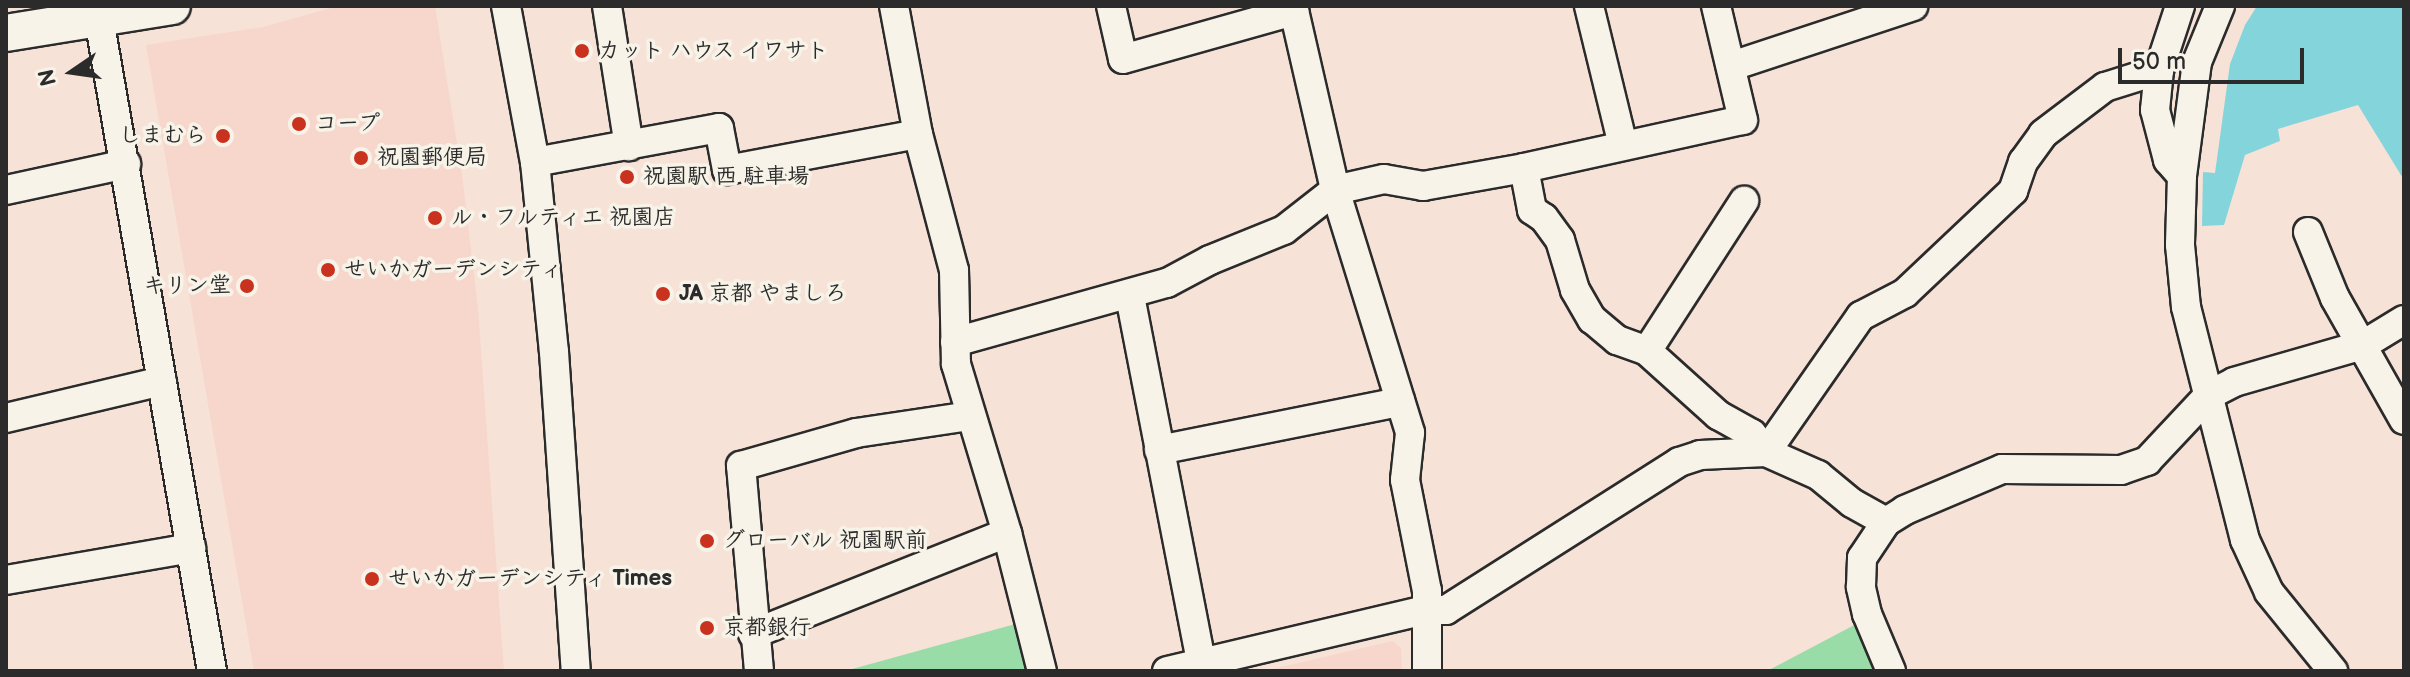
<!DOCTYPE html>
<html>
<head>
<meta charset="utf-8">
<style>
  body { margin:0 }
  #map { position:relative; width:2410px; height:677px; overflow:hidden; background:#f7e2d8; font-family:"Balsamiq Sans","Klee One",sans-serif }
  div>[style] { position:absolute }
  .built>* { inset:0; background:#f7d7cc }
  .green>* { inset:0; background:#99dca8 }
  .water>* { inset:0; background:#83d5db }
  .roads { filter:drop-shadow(2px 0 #2b2b2b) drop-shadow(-2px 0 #2b2b2b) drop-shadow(0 2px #2b2b2b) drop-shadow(0 -2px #2b2b2b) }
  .minor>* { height:28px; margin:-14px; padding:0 14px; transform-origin:14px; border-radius:14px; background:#f7f3e8 }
  .major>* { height:36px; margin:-18px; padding:0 18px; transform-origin:18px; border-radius:18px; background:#f7f3e8 }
  .dots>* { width:22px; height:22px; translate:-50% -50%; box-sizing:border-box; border:4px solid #f7f3e8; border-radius:50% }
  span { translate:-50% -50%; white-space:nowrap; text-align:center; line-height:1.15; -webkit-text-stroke:7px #f7f3e8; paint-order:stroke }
  .poi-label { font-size:22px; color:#2b2b2b; font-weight:700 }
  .left { translate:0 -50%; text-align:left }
  .right { translate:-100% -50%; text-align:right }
  .frame { position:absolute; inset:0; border:8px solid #2b2b2b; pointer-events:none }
  .north { position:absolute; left:32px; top:32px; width:80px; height:80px; -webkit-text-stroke:6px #f7f3e8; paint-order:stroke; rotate:257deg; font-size:22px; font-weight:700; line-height:32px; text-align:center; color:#2b2b2b }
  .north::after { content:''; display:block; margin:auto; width:28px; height:36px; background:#2b2b2b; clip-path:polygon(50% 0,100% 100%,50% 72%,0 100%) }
  .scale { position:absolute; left:2118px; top:48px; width:186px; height:36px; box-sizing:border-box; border:4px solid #2b2b2b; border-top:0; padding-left:10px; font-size:24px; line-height:28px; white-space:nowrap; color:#2b2b2b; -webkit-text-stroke:6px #f7f3e8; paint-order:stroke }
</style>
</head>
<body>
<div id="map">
  <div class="built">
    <div style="clip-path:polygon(338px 6px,435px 6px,462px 174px,478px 308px,504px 671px,254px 671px,146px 45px,263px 27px)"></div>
    <div style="clip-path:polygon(1393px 641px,1401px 648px,1402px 671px,1263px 671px)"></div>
  </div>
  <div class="green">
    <div style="clip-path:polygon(1860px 622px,1877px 671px,1767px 671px)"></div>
    <div style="clip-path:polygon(1019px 623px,1031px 671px,845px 671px)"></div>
  </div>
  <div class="water">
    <div style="clip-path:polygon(2257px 6px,2404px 6px,2404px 180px,2358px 105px,2278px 129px,2280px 141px,2245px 155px,2224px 225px,2202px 226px,2203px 172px,2215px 173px,2230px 64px,2245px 25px)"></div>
  </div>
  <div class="roads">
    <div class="minor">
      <div style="left:506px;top:6px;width:159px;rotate:79.5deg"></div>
      <div style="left:535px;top:162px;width:191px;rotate:84.3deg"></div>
      <div style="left:554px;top:352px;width:320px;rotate:86.1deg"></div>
      <div style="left:607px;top:6px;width:142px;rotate:81.1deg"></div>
      <div style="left:894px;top:6px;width:130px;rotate:79.4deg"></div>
      <div style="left:918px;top:134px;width:141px;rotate:75.2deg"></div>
      <div style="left:954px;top:270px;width:94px;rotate:88.8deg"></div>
      <div style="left:956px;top:364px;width:177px;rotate:73.2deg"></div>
      <div style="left:1007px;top:533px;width:142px;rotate:75.8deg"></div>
      <div style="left:1111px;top:6px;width:54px;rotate:77.2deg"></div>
      <div style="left:1123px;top:59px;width:178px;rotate:-15.7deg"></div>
      <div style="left:1293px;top:6px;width:189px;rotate:77.1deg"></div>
      <div style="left:1335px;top:190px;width:254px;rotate:72.8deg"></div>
      <div style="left:1410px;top:433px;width:47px;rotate:96.1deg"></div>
      <div style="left:1405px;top:480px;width:113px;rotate:78.8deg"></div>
      <div style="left:1427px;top:591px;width:80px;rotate:90deg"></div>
      <div style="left:1589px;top:6px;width:143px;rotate:76.3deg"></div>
      <div style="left:2180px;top:6px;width:67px;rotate:108.2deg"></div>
      <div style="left:2159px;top:70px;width:40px;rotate:95.7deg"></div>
      <div style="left:2155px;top:110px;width:52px;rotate:75.4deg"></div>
      <div style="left:2168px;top:160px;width:21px;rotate:49deg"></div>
      <div style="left:2220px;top:6px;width:61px;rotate:112.3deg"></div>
      <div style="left:2197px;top:62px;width:115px;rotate:97.5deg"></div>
      <div style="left:2182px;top:176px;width:69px;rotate:91.7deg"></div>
      <div style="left:2180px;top:245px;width:62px;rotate:84.5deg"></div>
      <div style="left:2186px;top:307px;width:240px;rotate:75.8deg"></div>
      <div style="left:2245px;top:540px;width:57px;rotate:65.2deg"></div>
      <div style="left:2269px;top:592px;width:102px;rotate:51deg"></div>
      <div style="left:99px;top:19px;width:662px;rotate:80.17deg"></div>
      <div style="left:1732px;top:66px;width:191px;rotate:-18.3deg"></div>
      <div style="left:535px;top:162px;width:187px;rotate:-10.5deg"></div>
      <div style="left:719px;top:128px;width:43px;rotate:79.2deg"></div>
      <div style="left:727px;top:170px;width:194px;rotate:-10.7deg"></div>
      <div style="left:1524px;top:168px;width:43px;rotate:79.2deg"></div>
      <div style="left:1532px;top:210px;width:14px;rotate:34deg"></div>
      <div style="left:1544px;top:218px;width:27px;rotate:54deg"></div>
      <div style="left:1560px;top:240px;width:52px;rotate:73.3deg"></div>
      <div style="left:1575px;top:290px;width:34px;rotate:60deg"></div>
      <div style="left:1592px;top:319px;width:33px;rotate:40deg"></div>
      <div style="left:1617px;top:340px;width:32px;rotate:20deg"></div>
      <div style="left:1647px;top:351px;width:96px;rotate:42deg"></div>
      <div style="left:1718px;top:415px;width:39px;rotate:29deg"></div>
      <div style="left:1752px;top:434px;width:23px;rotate:52deg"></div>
      <div style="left:1766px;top:452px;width:57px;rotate:23.9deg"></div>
      <div style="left:1818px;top:475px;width:44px;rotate:39.5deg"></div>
      <div style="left:1852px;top:503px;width:39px;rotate:29deg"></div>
      <div style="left:6px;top:190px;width:123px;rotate:-12.2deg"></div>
      <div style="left:2308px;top:232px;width:71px;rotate:67.8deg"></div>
      <div style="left:2335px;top:298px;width:140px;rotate:60.5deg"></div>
      <div style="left:1130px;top:296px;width:373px;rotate:79deg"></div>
      <div style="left:955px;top:342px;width:220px;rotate:-15.6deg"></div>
      <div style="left:1167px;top:283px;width:49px;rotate:-28.1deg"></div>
      <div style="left:1210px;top:260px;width:80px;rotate:-22.1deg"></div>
      <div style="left:1284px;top:230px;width:65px;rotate:-38.1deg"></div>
      <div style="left:1335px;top:190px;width:50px;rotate:-12.7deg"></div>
      <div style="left:1384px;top:179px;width:40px;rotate:10deg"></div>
      <div style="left:1423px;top:186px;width:103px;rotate:-10.1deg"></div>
      <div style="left:1524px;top:168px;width:224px;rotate:-12.4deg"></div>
      <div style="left:1743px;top:120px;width:117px;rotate:-103.3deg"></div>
      <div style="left:1647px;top:351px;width:179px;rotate:-57.1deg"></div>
      <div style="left:6px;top:418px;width:160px;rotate:-13.3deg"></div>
      <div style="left:1159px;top:450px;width:246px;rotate:-11.3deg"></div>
      <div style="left:6px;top:580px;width:188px;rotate:-9.8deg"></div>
      <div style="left:753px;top:634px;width:273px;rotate:-21.7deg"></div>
      <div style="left:759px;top:671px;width:206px;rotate:-95deg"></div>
      <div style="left:741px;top:466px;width:120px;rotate:-16deg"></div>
      <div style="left:856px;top:433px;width:115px;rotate:-8.5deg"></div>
      <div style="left:1167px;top:671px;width:266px;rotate:-13.3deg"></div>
      <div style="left:1426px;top:610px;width:20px"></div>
      <div style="left:1446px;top:610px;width:276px;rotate:-32.4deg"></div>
      <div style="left:1679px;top:462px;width:22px;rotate:-18deg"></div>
      <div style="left:1700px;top:455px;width:66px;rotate:-2.6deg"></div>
      <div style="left:1766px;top:452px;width:166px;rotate:-55.1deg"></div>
      <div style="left:1861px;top:316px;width:50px;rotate:-27.6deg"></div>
      <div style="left:1905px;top:293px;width:149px;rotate:-43.4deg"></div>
      <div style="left:2013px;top:191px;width:31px;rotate:-71deg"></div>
      <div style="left:2023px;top:162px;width:34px;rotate:-54deg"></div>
      <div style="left:2043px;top:134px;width:78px;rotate:-37.2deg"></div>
      <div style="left:2105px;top:87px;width:57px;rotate:-17.5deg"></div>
      <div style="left:1891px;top:671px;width:62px;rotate:-112.8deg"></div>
      <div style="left:1867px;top:614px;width:28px;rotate:-103deg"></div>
      <div style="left:1861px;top:587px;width:29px;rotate:-88deg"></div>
      <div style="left:1862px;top:558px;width:43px;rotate:-56.3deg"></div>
      <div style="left:1886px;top:522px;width:22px;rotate:-32deg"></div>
      <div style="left:1905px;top:510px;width:105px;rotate:-22.9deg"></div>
      <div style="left:2002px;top:469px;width:119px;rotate:0.5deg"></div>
      <div style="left:2121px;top:470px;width:28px;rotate:-19deg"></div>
      <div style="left:2147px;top:461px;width:91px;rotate:-46.8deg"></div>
      <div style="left:2209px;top:395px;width:28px;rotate:-27deg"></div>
      <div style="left:2234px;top:382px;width:134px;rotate:-16deg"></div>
      <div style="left:2363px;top:345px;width:48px;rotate:-31.4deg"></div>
    </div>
    <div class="major">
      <div style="left:6px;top:33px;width:168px;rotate:-9.2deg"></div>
    </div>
  </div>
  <div class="dots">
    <div style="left:582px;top:51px;background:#c8321e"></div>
    <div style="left:299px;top:124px;background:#c8321e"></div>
    <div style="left:223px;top:136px;background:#c8321e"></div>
    <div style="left:361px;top:158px;background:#c8321e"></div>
    <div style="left:627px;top:177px;background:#c8321e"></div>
    <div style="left:435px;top:218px;background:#c8321e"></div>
    <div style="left:328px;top:270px;background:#c8321e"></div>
    <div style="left:247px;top:286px;background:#c8321e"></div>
    <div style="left:663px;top:294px;background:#c8321e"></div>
    <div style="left:707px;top:541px;background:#c8321e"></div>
    <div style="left:372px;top:579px;background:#c8321e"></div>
    <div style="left:707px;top:628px;background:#c8321e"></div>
  </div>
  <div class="poi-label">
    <span class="left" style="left:598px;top:51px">カット ハウス イワサト</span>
    <span class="left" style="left:315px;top:124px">コープ</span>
    <span class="right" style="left:207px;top:136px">しまむら</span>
    <span class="left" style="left:377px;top:158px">祝園郵便局</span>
    <span class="left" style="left:643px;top:177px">祝園駅 西 駐車場</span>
    <span class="left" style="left:451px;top:218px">ル・フルティエ 祝園店</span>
    <span class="left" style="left:344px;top:270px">せいかガーデンシティ</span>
    <span class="right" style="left:231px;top:286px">キリン堂</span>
    <span class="left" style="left:679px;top:294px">JA 京都 やましろ</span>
    <span class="left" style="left:723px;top:541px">グローバル 祝園駅前</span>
    <span class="left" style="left:388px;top:579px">せいかガーデンシティ Times</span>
    <span class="left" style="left:723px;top:628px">京都銀行</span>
  </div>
  <div class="frame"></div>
  <div class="north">N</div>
  <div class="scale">50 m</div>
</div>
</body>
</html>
